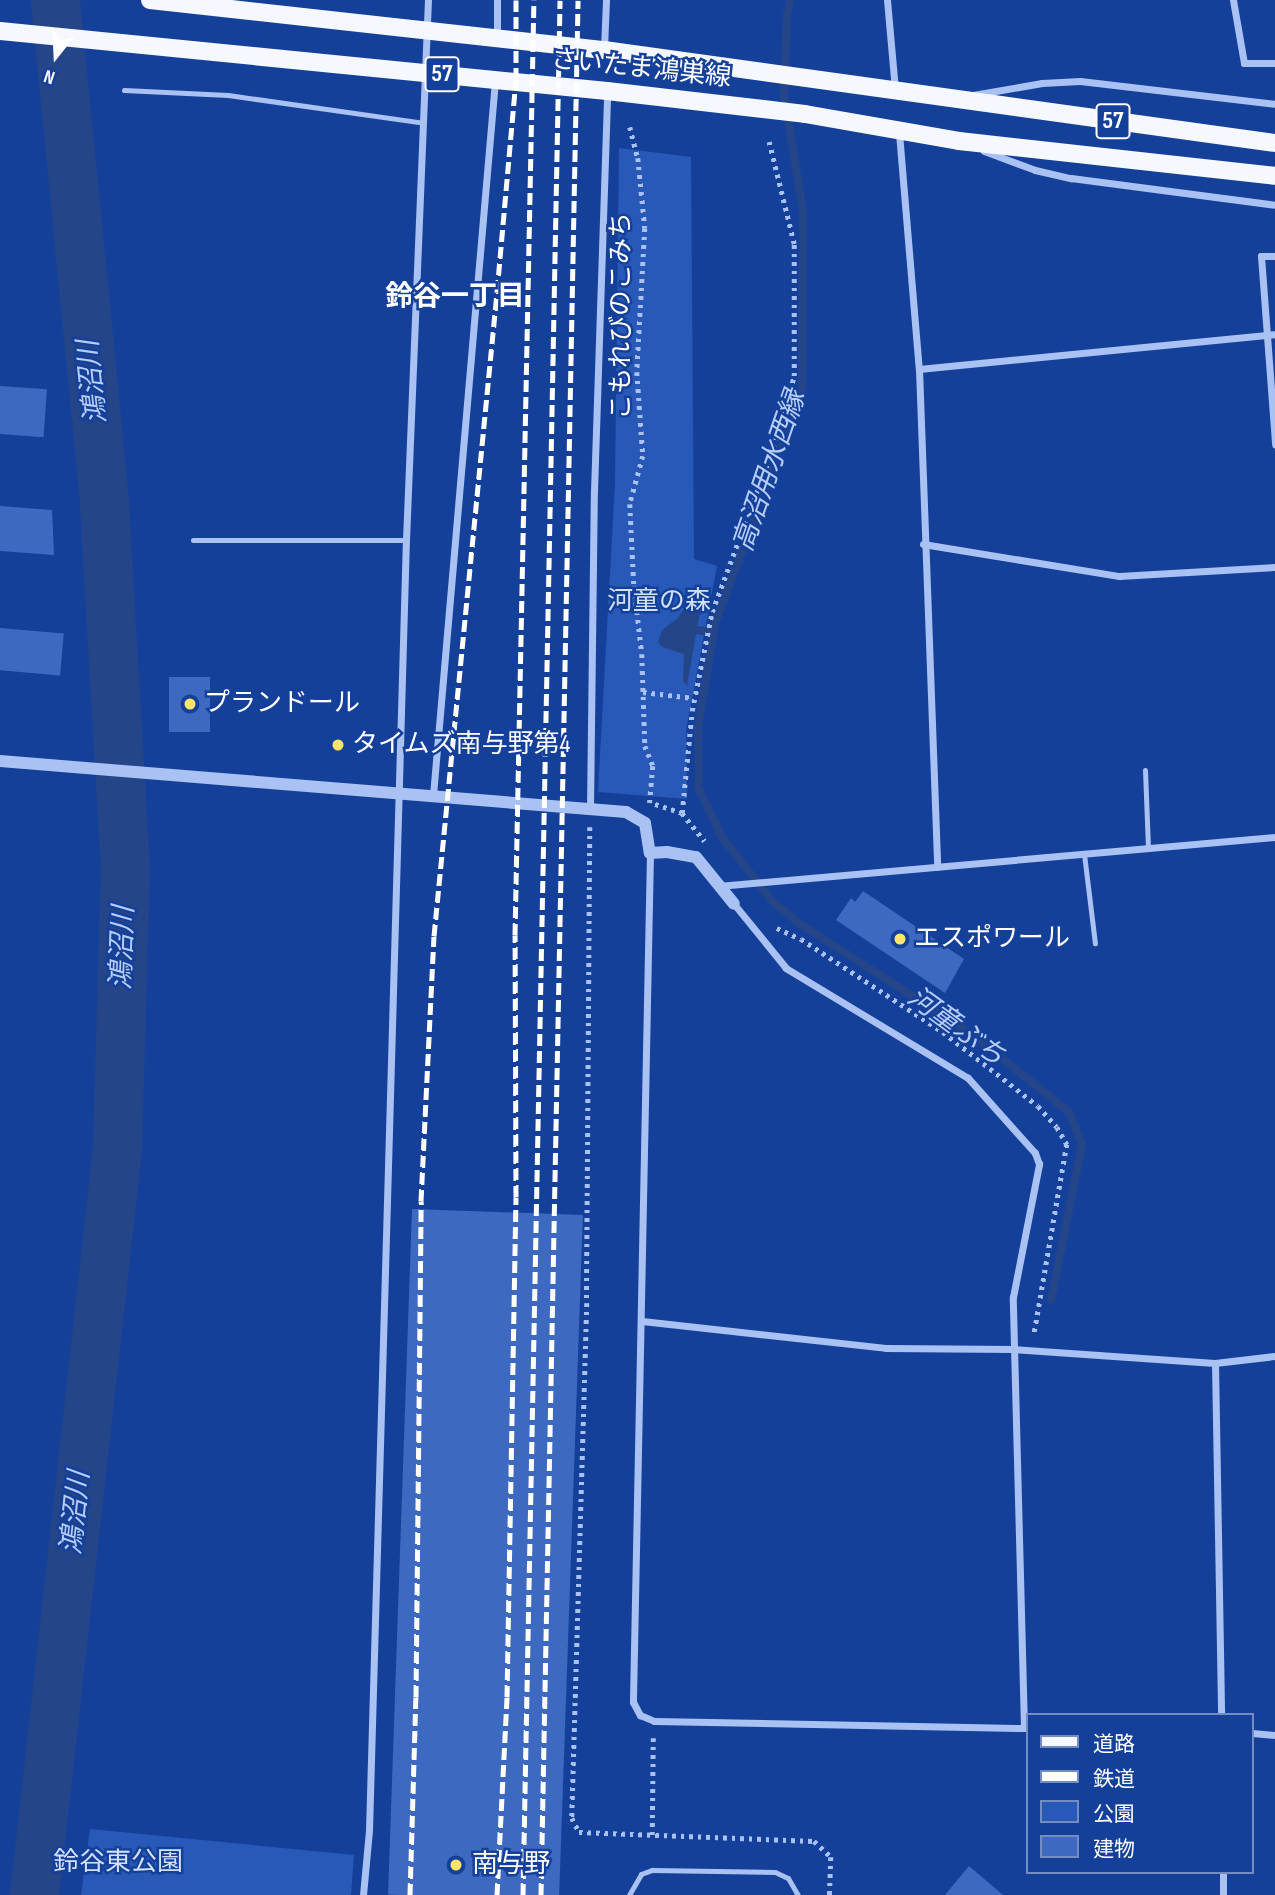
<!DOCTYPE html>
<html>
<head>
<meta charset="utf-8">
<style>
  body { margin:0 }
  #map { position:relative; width:1275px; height:1895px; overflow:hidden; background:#15409a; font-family:"Sofia Sans Condensed","Noto Sans JP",sans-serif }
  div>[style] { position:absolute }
  .green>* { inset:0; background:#2859b8 }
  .water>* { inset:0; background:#254589 }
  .stream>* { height:8px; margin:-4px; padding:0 4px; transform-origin:4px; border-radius:4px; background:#254589 }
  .river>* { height:49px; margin:-24.5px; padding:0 24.5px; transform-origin:24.5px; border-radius:24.5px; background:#254589 }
  .building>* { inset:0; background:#3d69c1; transform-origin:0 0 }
  .path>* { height:4.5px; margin-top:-2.25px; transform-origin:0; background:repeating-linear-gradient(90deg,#a9c2f3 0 3.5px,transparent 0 8.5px) }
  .service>* { height:5px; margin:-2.5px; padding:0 2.5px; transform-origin:2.5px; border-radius:2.5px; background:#a9c2f3 }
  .minor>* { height:7px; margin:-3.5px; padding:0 3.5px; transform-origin:3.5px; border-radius:3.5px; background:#a9c2f3 }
  .tertiary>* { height:12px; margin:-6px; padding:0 6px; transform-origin:6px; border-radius:6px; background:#a9c2f3 }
  .primary>* { height:18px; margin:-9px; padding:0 9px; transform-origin:9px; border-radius:9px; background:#f5f8ff }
  .rail>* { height:5px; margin-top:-2.5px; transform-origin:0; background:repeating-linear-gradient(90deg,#fff 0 12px,transparent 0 17px) }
  .dots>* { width:19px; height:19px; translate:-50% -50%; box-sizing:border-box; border:4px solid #15409a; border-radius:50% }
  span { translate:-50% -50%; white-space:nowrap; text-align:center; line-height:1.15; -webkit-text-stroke:5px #15409a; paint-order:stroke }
  .shield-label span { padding:2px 5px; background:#15409a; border:2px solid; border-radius:5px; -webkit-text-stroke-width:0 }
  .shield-label { font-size:24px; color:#fff; font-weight:700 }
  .street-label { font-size:26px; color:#fff }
  .park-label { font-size:26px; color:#d1e0fd }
  .poi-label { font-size:26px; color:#fff }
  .left { translate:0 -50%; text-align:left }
  .neighbourhood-label { font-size:28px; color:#fff; font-weight:700 }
  .water-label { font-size:28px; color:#b6cdf9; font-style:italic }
  .legend { position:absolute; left:1026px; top:1713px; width:228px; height:161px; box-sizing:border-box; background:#15409a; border:2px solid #738cc2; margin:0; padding:9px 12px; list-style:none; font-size:21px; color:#fff }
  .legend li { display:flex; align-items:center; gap:14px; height:35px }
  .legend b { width:35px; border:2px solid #738cc2 }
  .north { position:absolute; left:21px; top:21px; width:70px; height:70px; -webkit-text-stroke:5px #15409a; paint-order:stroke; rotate:198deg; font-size:19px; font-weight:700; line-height:28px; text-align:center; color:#fff }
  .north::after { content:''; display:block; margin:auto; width:24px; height:32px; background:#fff; clip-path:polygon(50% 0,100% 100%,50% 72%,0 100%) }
</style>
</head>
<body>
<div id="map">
  <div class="green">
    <div style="clip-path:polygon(619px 148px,691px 157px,694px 559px,717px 566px,686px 730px,687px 799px,598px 792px,615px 483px)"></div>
    <div style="clip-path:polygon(90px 1829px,354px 1855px,351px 1895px,81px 1895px)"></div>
  </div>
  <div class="water">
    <div style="clip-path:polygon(700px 586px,707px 589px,699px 617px,687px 686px,683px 681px,684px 654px,662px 647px,658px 642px,662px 630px,678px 618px)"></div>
  </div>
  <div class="stream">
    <div style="left:790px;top:0;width:15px;rotate:101deg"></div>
    <div style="left:787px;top:15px;width:80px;rotate:92.1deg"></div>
    <div style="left:784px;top:95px;width:118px;rotate:80.7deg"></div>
    <div style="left:803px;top:211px;width:181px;rotate:90.3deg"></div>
    <div style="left:802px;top:392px;width:248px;rotate:110.6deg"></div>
    <div style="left:715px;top:624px;width:104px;rotate:99.4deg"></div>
    <div style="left:698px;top:727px;width:62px;rotate:89.1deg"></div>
    <div style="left:699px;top:789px;width:53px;rotate:64.4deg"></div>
    <div style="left:722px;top:837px;width:81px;rotate:52deg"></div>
    <div style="left:772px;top:901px;width:38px;rotate:39deg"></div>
    <div style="left:802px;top:925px;width:203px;rotate:32.8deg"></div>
    <div style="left:973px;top:1035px;width:123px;rotate:38.7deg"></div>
    <div style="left:1069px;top:1112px;width:35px;rotate:68deg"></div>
    <div style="left:1082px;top:1144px;width:159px;rotate:101.2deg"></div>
    <div style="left:698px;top:630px;width:15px;rotate:11deg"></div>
  </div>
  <div class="river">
    <div style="left:34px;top:1895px;width:751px;rotate:-83.65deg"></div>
    <div style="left:117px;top:1149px;width:280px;rotate:-88.4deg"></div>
    <div style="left:125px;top:869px;width:370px;rotate:-93.3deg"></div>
    <div style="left:104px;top:500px;width:502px;rotate:-95.6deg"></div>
  </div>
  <div class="building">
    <div style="left:0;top:386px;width:47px;height:48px;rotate:4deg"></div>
    <div style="clip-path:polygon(0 506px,52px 510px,54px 555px,0 551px)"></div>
    <div style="left:0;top:628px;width:64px;height:42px;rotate:5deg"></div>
    <div style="left:169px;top:677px;width:41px;height:55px"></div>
    <div style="clip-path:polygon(863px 891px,964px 959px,945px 993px,836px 920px,851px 898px,855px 902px)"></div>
    <div style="left:412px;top:1209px;width:171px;height:686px;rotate:2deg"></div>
    <div style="clip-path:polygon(969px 1866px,1003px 1895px,945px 1895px)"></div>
  </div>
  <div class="path">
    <div style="left:630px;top:127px;width:32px;rotate:76deg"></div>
    <div style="left:638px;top:158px;width:70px;rotate:84.3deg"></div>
    <div style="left:645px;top:228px;width:144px;rotate:93.2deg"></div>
    <div style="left:637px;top:372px;width:84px;rotate:85.9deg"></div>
    <div style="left:643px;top:456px;width:50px;rotate:105.2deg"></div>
    <div style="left:630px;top:504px;width:82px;rotate:87.2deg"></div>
    <div style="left:634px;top:586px;width:68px;rotate:83.3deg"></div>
    <div style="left:642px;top:654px;width:92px;rotate:88.1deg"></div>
    <div style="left:645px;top:746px;width:22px;rotate:68deg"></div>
    <div style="left:653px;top:766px;width:37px;rotate:95deg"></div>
    <div style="left:643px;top:692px;width:51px;rotate:6.7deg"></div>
    <div style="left:655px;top:804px;width:28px;rotate:18deg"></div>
    <div style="left:682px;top:813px;width:36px;rotate:51deg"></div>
    <div style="left:682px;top:813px;width:102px;rotate:-84.4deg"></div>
    <div style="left:692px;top:711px;width:101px;rotate:-78.6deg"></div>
    <div style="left:712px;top:612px;width:175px;rotate:-69.6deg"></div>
    <div style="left:773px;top:448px;width:75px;rotate:-73.7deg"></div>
    <div style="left:794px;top:376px;width:132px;rotate:-90deg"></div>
    <div style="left:794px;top:244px;width:105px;rotate:-103.8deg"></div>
    <div style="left:590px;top:827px;width:476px;rotate:90.4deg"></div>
    <div style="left:587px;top:1303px;width:515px;rotate:91.67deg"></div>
    <div style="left:572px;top:1818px;width:16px;rotate:63deg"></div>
    <div style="left:579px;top:1832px;width:235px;rotate:2.2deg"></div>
    <div style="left:814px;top:1841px;width:23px;rotate:43deg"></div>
    <div style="left:831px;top:1857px;width:38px;rotate:92deg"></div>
    <div style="left:777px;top:928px;width:26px;rotate:25deg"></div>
    <div style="left:801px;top:939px;width:170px;rotate:33.2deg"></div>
    <div style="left:943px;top:1032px;width:120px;rotate:37.9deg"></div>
    <div style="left:1038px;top:1106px;width:28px;rotate:48deg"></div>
    <div style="left:1057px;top:1127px;width:20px;rotate:60deg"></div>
    <div style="left:1067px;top:1144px;width:194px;rotate:99.8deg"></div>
    <div style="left:652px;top:1835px;width:97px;rotate:-89.4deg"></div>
  </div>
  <div class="service">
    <div style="left:124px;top:90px;width:104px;rotate:2.8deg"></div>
    <div style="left:228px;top:95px;width:198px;rotate:8.1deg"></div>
    <div style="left:193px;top:540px;width:213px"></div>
    <div style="left:1145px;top:770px;width:77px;rotate:87.8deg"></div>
    <div style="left:1084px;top:854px;width:90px;rotate:83deg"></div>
    <div style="left:629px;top:1895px;width:24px;rotate:-60deg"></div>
    <div style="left:641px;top:1874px;width:12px;rotate:-20deg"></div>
    <div style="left:652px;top:1870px;width:123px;rotate:0.9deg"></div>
    <div style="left:775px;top:1872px;width:14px;rotate:25deg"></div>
    <div style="left:788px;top:1878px;width:20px;rotate:60deg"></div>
  </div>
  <div class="minor">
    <div style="left:887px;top:0;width:90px;rotate:84.9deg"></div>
    <div style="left:1233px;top:0;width:64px;rotate:80.1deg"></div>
    <div style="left:1244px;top:63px;width:31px"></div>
    <div style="left:497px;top:36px;width:36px;rotate:-90deg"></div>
    <div style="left:604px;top:48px;width:48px;rotate:-87.6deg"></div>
    <div style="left:973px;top:95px;width:70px;rotate:-9.9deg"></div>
    <div style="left:1042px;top:83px;width:38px;rotate:-3deg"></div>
    <div style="left:1080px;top:81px;width:196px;rotate:6.7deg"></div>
    <div style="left:899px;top:133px;width:237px;rotate:85.2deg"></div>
    <div style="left:919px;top:369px;width:498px;rotate:87.9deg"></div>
    <div style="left:984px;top:151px;width:54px;rotate:20.4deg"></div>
    <div style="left:1035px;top:170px;width:37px;rotate:13deg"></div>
    <div style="left:1071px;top:178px;width:206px;rotate:7.5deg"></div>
    <div style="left:1275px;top:256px;width:14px;rotate:180deg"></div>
    <div style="left:1261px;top:256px;width:189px;rotate:85.7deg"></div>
    <div style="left:919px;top:369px;width:358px;rotate:-5.6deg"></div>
    <div style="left:923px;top:544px;width:199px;rotate:9.3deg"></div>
    <div style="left:1119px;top:576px;width:156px;rotate:-3.3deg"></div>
    <div style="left:433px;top:795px;width:717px;rotate:-85.04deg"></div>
    <div style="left:590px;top:809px;width:318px;rotate:-89.3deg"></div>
    <div style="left:594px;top:491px;width:399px;rotate:-88.1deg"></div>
    <div style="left:650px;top:853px;width:849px;rotate:91.15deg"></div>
    <div style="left:633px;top:1702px;width:15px;rotate:62deg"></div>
    <div style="left:640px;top:1715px;width:15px;rotate:23deg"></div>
    <div style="left:654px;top:1721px;width:370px;rotate:1.1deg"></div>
    <div style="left:1024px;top:1728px;width:431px;rotate:-91.5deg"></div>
    <div style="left:1013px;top:1297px;width:136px;rotate:-78.9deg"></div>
    <div style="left:1039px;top:1164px;width:12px;rotate:-110deg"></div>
    <div style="left:1035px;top:1153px;width:101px;rotate:-131.8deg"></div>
    <div style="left:968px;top:1078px;width:213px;rotate:-148.9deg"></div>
    <div style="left:786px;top:968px;width:82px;rotate:-129.1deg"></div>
    <div style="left:718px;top:886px;width:559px;rotate:-5.03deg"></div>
    <div style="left:642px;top:1321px;width:245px;rotate:6.3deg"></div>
    <div style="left:886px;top:1348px;width:127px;rotate:0.5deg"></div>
    <div style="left:1013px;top:1349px;width:202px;rotate:4deg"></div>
    <div style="left:1215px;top:1363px;width:60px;rotate:-6.7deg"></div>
    <div style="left:1215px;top:1363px;width:352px;rotate:89deg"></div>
    <div style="left:1252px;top:1733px;width:23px;rotate:5deg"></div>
    <div style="left:1223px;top:1872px;width:23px;rotate:90deg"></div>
    <div style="left:363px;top:1895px;width:65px;rotate:-84.7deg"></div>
    <div style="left:369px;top:1830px;width:1291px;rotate:-88.36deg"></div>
    <div style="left:406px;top:540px;width:540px;rotate:-87.67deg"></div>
  </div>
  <div class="tertiary">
    <div style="left:0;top:761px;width:628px;rotate:4.66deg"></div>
    <div style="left:626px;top:812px;width:22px;rotate:30deg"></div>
    <div style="left:645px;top:823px;width:30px;rotate:81deg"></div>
    <div style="left:650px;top:853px;width:17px;rotate:-3deg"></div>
    <div style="left:667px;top:852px;width:29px;rotate:10deg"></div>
    <div style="left:696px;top:857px;width:60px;rotate:51deg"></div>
  </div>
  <div class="primary">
    <div style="left:150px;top:0;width:457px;rotate:6.3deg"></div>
    <div style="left:604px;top:50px;width:677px;rotate:7.89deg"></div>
    <div style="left:0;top:31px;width:610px;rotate:5.65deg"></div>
    <div style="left:607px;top:91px;width:199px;rotate:6.6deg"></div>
    <div style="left:805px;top:114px;width:156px;rotate:9.9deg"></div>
    <div style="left:959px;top:141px;width:318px;rotate:6.3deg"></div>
  </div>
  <div class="rail">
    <div style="left:410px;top:1895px;width:198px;rotate:-88.3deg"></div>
    <div style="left:416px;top:1697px;width:496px;rotate:-89.4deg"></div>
    <div style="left:421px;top:1201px;width:265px;rotate:-87.2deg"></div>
    <div style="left:434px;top:936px;width:647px;rotate:-84.41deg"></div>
    <div style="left:497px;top:292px;width:214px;rotate:-84.9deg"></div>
    <div style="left:516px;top:79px;width:79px;rotate:-90deg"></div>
    <div style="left:497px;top:1895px;width:198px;rotate:-87.1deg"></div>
    <div style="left:507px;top:1697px;width:500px;rotate:-88.97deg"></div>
    <div style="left:516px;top:1197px;width:262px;rotate:-90.2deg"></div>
    <div style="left:515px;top:935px;width:935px;rotate:-88.84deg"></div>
    <div style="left:523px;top:1895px;width:1895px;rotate:-88.88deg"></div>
    <div style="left:541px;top:1895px;width:1895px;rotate:-88.88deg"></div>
  </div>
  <div class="dots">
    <div style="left:190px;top:704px;background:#ffe56b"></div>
    <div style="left:338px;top:745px;background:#ffe56b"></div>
    <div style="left:900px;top:939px;background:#ffe56b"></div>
    <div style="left:456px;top:1865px;background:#ffe56b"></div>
  </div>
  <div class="shield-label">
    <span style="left:442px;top:74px">57</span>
    <span style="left:1113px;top:121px">57</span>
  </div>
  <div class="street-label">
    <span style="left:641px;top:69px;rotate:6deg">さいたま鴻巣線</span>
    <span style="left:622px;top:316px;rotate:-90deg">こもれびのこみち</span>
  </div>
  <div class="park-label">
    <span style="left:659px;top:602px">河童の森</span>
    <span style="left:118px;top:1863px">鈴谷東公園</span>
  </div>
  <div class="poi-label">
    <span class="left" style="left:204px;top:704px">プランドール</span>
    <span class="left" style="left:352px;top:745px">タイムズ南与野第4</span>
    <span class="left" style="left:914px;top:939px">エスポワール</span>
    <span class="left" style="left:472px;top:1865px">南与野</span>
  </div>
  <div class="neighbourhood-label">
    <span style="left:455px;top:297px">鈴谷一丁目</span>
  </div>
  <div class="water-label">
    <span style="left:93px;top:382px;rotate:-96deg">鴻沼川</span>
    <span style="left:770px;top:471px;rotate:-71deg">高沼用水西縁</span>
    <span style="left:123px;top:948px;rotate:-88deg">鴻沼川</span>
    <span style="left:956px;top:1027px;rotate:36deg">河童ぶち</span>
    <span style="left:76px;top:1513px;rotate:-84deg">鴻沼川</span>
  </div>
  <ul class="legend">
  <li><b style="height:9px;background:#f5f8ff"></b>道路</li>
  <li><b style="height:9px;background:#fff"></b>鉄道</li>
  <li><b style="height:19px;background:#2859b8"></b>公園</li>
  <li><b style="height:19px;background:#3d69c1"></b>建物</li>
  </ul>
  <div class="north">N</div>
</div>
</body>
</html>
